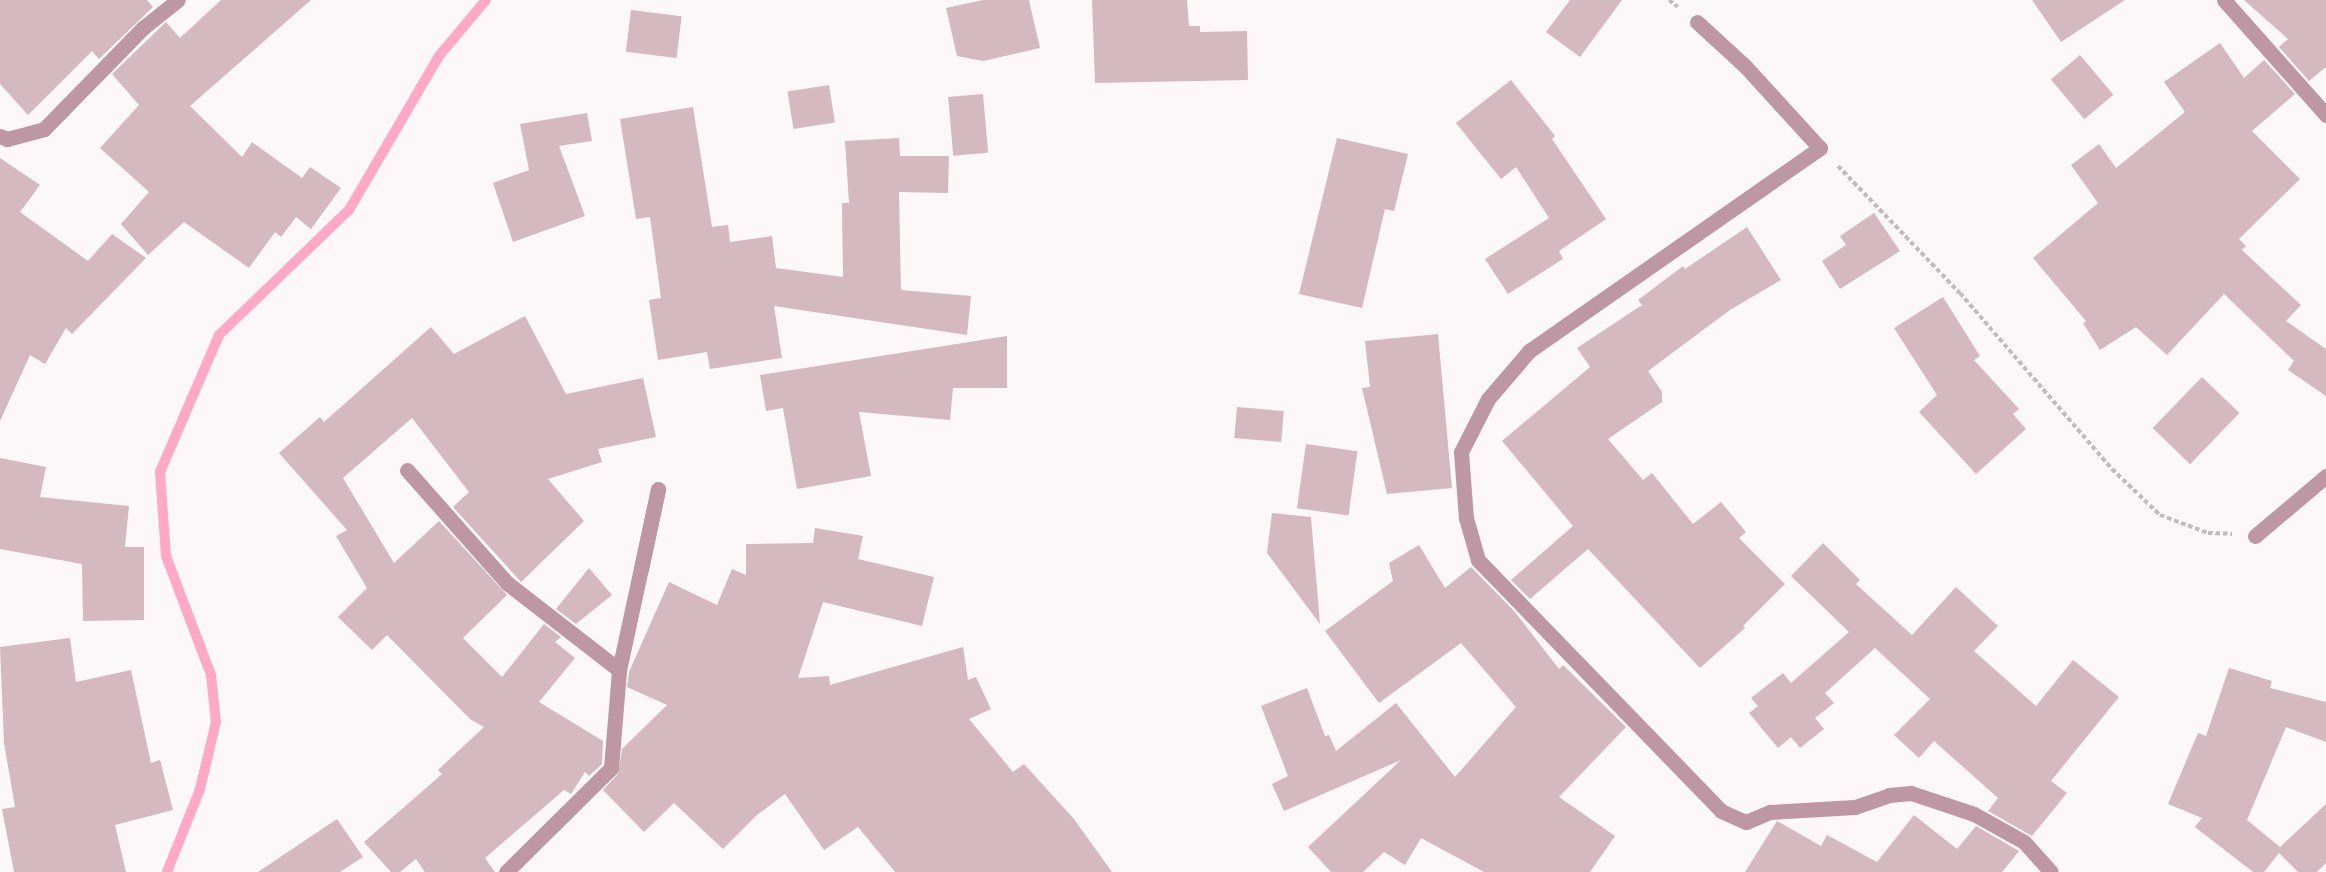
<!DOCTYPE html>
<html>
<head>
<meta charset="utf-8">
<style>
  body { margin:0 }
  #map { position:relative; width:2326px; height:872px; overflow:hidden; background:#fcf7f8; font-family:Jost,sans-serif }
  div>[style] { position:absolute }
  .stream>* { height:10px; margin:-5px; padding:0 5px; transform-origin:5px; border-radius:5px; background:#ffa9c6 }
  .building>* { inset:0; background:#d4b9c1; transform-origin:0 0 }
  .path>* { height:4px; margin-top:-2px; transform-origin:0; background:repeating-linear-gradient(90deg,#c2bbbd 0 4.5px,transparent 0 7.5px) }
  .minor>* { height:15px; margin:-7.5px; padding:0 7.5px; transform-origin:7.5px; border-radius:7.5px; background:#bd97a3 }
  span { translate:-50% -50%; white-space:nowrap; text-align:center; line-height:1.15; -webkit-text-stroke:6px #fff; paint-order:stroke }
</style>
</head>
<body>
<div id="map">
  <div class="stream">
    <div style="left:167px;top:872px;width:89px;rotate:-68.3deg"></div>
    <div style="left:200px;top:789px;width:69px;rotate:-76.6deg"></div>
    <div style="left:216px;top:722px;width:47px;rotate:-96.1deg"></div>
    <div style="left:211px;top:675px;width:127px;rotate:-110.7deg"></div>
    <div style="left:166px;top:556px;width:84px;rotate:-94.1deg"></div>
    <div style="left:160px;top:472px;width:149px;rotate:-66.7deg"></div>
    <div style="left:219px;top:335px;width:180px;rotate:-43.9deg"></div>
    <div style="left:349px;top:210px;width:178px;rotate:-59.7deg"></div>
    <div style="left:439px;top:56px;width:73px;rotate:-50deg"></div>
  </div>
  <div class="building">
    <div style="clip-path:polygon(0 0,147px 0,153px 7px,99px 59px,92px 51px,28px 115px,0 84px)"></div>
    <div style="clip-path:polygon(221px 0,311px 0,190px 106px,242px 157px,252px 142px,302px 178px,310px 167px,341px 188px,311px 229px,296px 217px,281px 237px,275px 232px,249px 268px,184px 222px,148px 255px,121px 224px,149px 192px,100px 148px,139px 105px,112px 74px,166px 22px,180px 38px)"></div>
    <div style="clip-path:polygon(983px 0,1029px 0,1040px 48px,983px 61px,957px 56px,946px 8px)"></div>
    <div style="clip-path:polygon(1092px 0,1187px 0,1189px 26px,1200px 26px,1200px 32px,1247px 31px,1248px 80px,1095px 83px)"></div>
    <div style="clip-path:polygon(1570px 0,1622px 0,1580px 57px,1546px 32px)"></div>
    <div style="clip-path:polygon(2032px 0,2125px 0,2061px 42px)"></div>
    <div style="clip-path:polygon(2244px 0,2326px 0,2326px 67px,2309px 81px,2279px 47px,2288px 39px)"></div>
    <div style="left:631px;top:10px;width:51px;height:42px;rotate:7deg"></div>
    <div style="clip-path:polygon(2220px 43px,2244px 78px,2264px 60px,2295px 94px,2252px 131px,2300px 179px,2239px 239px,2246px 246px,2242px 250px,2301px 305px,2286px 321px,2326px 349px,2326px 396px,2288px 370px,2294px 361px,2224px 294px,2167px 355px,2136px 327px,2100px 350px,2083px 323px,2086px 321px,2033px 258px,2098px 203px,2071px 165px,2099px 144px,2116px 168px,2185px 112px,2164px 82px)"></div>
    <div style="left:2080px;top:55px;width:52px;height:38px;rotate:50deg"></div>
    <div style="clip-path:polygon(1511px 80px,1555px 136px,1552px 139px,1606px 219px,1559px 251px,1563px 259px,1508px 294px,1485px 259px,1549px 218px,1516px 167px,1501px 179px,1456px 123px)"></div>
    <div style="left:829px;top:85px;width:38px;height:42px;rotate:81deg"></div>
    <div style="left:983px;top:94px;width:59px;height:35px;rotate:85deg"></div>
    <div style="clip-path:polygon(693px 107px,712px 227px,728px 225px,730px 242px,772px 236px,776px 268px,843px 277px,842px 203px,849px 203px,845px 141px,899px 138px,900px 156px,949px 156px,948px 193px,899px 192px,901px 290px,971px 296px,967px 335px,774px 306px,782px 358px,710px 369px,707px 352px,658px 360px,649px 300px,661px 298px,650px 217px,636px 219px,620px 119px)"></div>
    <div style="clip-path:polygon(587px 113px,592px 141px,559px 146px,585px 216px,513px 242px,493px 183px,529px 170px,520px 124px)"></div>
    <div style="clip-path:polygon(1337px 138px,1408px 154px,1394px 211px,1385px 209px,1362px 308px,1299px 294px)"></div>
    <div style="clip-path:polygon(0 158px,40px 185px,20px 212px,88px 261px,112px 234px,146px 258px,72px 334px,66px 328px,45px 364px,30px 355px,0 421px)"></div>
    <div style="clip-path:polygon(1874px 213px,1900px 251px,1840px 289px,1822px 261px,1846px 245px,1840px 236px)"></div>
    <div style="clip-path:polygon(1747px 227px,1781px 280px,1730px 310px,1648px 371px,1662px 392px,1662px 402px,1608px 439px,1643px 480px,1652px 473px,1693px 524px,1721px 502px,1746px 532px,1739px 538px,1785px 584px,1743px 626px,1745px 628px,1700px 668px,1588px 549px,1530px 599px,1511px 580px,1573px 526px,1502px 441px,1590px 367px,1577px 348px,1642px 305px,1638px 300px,1683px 266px,1685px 269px)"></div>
    <div style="clip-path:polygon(1943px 297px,1980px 356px,1974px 360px,2019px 409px,2013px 414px,2026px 429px,1976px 474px,1919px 412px,1937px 395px,1894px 328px)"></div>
    <div style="clip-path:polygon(525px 316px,566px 394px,643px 378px,656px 437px,598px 449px,602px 462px,548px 479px,584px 521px,521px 582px,453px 507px,469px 492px,412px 418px,343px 478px,394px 563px,439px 521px,507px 595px,463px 638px,502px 677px,544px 624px,561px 637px,555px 642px,575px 658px,539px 702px,603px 741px,602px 764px,589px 776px,585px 772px,571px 794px,564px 790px,485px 858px,495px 872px,425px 872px,416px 859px,400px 872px,391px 872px,364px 842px,442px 774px,438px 770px,484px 727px,470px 719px,387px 635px,372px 650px,338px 617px,367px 588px,336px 536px,347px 530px,279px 453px,320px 417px,324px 422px,431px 327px,454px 354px)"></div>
    <div style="clip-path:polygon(1438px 334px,1452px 488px,1387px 494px,1362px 388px,1370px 387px,1365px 341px)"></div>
    <div style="clip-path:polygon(1007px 336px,1007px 388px,953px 388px,950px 420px,859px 412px,871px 476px,797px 489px,783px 408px,766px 411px,760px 375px)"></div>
    <div style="left:2202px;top:377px;width:52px;height:71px;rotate:44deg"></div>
    <div style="left:1237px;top:407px;width:47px;height:31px;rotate:5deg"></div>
    <div style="left:1306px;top:444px;width:52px;height:65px;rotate:8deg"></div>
    <div style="clip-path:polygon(0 458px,46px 467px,40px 497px,129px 506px,125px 547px,144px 547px,144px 620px,83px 621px,82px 564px,0 549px)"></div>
    <div style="clip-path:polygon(1272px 513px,1311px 517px,1320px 624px,1267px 553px)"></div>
    <div style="clip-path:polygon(815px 528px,863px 536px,858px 559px,934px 577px,922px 626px,823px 602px,798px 678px,829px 676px,830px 685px,963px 647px,968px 680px,976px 677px,991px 709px,969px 719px,1013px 772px,1024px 764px,1074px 819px,1112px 872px,895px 872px,858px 827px,824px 850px,785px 794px,757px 815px,723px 849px,674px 803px,644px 832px,603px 790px,618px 774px,622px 749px,667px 705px,627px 687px,629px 672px,669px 582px,717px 605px,732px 569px,746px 575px,746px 544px,813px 543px)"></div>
    <div style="clip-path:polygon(1823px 543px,1860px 580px,1856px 584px,1912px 635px,1956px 587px,1998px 626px,1974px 651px,2036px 706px,2073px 660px,2119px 697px,2051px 781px,2067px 793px,2032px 836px,1988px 811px,1998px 798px,1934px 741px,1919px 758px,1894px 735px,1930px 699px,1875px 648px,1825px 693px,1834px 703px,1815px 718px,1824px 729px,1800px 748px,1791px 737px,1778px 748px,1749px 713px,1758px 706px,1751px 698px,1783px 673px,1791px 683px,1849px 632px,1791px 576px)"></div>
    <div style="clip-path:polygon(1419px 545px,1445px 588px,1471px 567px,1515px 612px,1559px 669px,1563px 665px,1626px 727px,1559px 797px,1615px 836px,1590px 872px,1484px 872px,1421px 838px,1405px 865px,1384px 852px,1363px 872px,1331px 872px,1308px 847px,1401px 760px,1284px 811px,1272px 784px,1288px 776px,1261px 706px,1307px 688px,1325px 736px,1329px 735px,1336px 751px,1396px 703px,1455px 777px,1516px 707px,1461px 643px,1379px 703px,1325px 631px,1393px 581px,1389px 563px)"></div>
    <div style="clip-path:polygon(589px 568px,612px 595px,576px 624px,556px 609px)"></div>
    <div style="clip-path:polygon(70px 638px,76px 682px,131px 670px,151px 763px,160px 760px,173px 810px,115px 825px,126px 872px,14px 872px,2px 809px,15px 807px,4px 743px,0 647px)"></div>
    <div style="clip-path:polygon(2229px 668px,2272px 681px,2270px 688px,2326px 702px,2326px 742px,2286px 727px,2247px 820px,2280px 847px,2326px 804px,2326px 863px,2317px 872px,2298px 872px,2279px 853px,2264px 872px,2253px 872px,2195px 827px,2202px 818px,2168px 804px,2198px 733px,2206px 736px)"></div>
    <div style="clip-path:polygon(1914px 815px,1957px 849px,1976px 826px,2019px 851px,2002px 872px,1745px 872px,1777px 821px,1821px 846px,1827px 835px,1877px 862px)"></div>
    <div style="clip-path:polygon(337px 819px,363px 857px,340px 872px,258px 872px)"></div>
  </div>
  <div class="path">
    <div style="left:1669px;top:0;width:11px;rotate:38deg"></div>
    <div style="left:1838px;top:166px;width:176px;rotate:46.2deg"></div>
    <div style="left:1960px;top:293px;width:233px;rotate:49.2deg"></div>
    <div style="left:2112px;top:469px;width:66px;rotate:43.8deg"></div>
    <div style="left:2160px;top:515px;width:51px;rotate:20.6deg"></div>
    <div style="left:2208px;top:533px;width:24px;rotate:2deg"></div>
  </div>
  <div class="minor">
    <div style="left:2224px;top:0;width:154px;rotate:48.4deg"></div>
    <div style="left:1697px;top:22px;width:65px;rotate:42.5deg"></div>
    <div style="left:1745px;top:66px;width:111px;rotate:47.6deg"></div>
    <div style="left:1820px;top:148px;width:355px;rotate:145.1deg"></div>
    <div style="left:1529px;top:351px;width:63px;rotate:130.5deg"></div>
    <div style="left:1488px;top:399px;width:59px;rotate:117deg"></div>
    <div style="left:1461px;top:452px;width:66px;rotate:85.7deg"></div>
    <div style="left:1466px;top:518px;width:44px;rotate:74.1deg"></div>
    <div style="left:1478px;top:560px;width:349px;rotate:45.9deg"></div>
    <div style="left:1721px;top:811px;width:27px;rotate:24deg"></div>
    <div style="left:1746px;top:822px;width:26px;rotate:-23deg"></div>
    <div style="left:1770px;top:812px;width:85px;rotate:-3.4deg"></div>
    <div style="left:1855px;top:807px;width:36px;rotate:-19deg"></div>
    <div style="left:1889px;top:795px;width:22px;rotate:-5deg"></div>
    <div style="left:1911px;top:793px;width:66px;rotate:18.4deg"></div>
    <div style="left:1974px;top:814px;width:57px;rotate:29.2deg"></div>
    <div style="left:2024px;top:842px;width:40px;rotate:48deg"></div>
    <div style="left:0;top:136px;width:8px;rotate:23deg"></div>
    <div style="left:7px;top:139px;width:38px;rotate:-15deg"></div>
    <div style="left:44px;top:129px;width:143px;rotate:-45.6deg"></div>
    <div style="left:144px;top:27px;width:43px;rotate:-38.5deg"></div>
    <div style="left:407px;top:470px;width:151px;rotate:48.5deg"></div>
    <div style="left:507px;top:583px;width:142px;rotate:37.8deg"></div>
    <div style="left:2255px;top:536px;width:93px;rotate:-40.2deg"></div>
    <div style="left:506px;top:872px;width:148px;rotate:-44.7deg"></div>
    <div style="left:611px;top:768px;width:98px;rotate:-85.3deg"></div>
    <div style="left:619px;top:670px;width:185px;rotate:-77.8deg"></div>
    <div style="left:658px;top:489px;width:82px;rotate:102deg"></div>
  </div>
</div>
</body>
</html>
